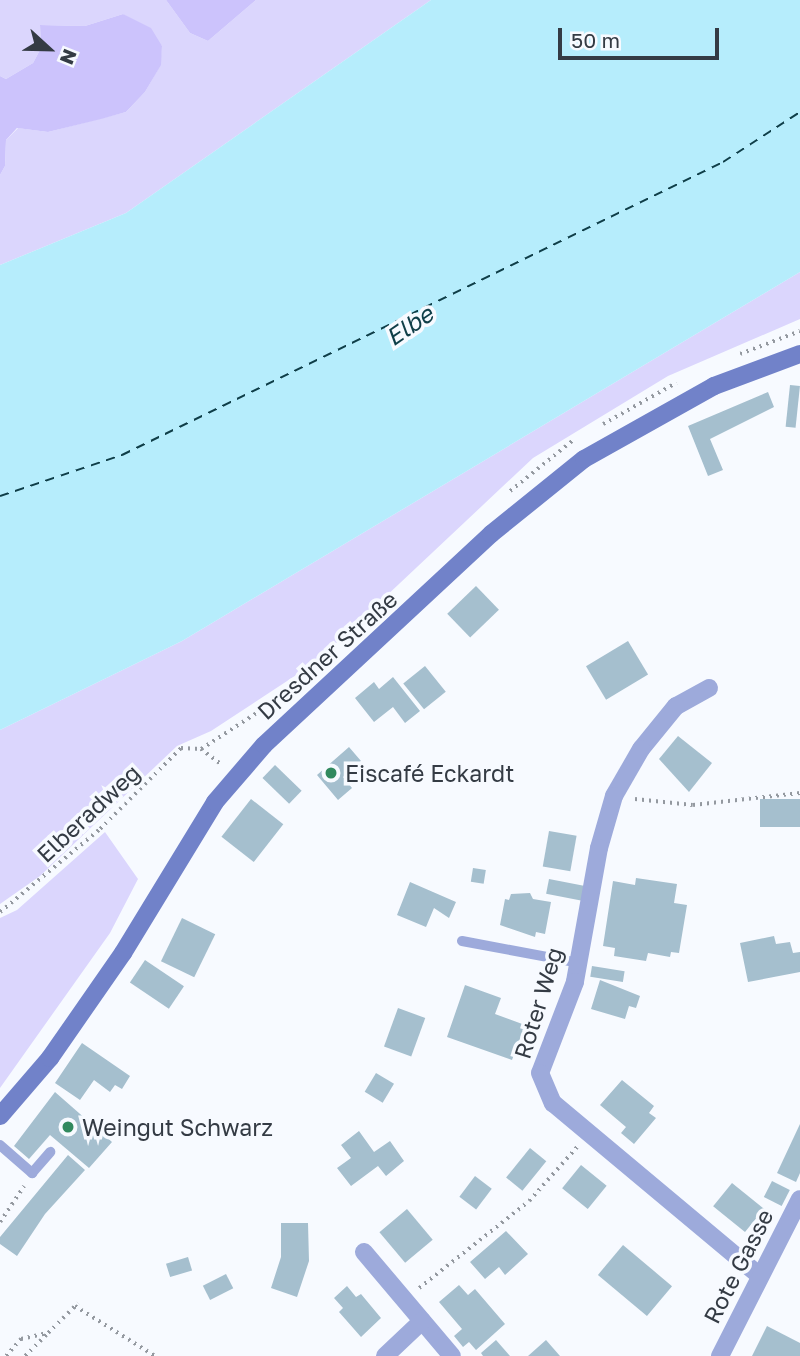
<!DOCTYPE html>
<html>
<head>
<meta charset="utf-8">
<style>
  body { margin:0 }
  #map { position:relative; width:800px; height:1356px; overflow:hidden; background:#f7faff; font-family:"Golos Text",sans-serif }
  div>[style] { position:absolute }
  .green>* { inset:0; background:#dbd6fd }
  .forest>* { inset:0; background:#ccc3fc }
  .water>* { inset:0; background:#b6edfc }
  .ferry>* { height:2px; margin-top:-1px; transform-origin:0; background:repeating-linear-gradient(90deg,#0f3e48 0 9px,transparent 0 16px) }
  .building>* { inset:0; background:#a5bfce; transform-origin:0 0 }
  .path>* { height:3.5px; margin-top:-1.75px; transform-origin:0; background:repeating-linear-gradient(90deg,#9499a0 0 2px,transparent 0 7px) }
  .lane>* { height:10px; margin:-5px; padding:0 5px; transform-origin:5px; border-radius:5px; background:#9daadb }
  .street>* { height:18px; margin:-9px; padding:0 9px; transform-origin:9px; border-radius:9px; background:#9daadb }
  .secondary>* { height:18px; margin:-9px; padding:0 9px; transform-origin:9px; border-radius:9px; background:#7182c9 }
  .dots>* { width:19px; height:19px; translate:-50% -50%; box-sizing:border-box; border:4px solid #f7faff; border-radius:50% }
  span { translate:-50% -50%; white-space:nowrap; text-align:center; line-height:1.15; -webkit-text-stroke:7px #f7faff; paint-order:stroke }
  .street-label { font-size:23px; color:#343b44 }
  .poi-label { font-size:23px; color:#343b44 }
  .left { translate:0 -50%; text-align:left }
  .water-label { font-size:24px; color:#0f3e48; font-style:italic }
  .north { position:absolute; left:14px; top:14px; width:70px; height:70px; -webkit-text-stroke:5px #f7faff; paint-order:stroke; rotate:112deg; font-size:19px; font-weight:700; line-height:28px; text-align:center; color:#343b44 }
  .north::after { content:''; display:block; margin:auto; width:24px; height:32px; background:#343b44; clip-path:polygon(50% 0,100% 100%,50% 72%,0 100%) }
  .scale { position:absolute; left:558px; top:28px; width:161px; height:32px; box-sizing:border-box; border:4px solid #343b44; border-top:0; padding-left:9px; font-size:21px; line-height:24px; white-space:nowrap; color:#343b44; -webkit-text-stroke:5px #f7faff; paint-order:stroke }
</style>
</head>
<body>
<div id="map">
  <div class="green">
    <div style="clip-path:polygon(0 0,166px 0,190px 33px,208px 41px,256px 0,431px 0,126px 213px,0 265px,0 175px,5px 166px,6px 140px,18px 128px,48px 132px,126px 112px,145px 92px,160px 66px,162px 46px,123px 14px,85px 26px,40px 25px,41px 48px,33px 63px,6px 79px,0 76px)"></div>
    <div style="clip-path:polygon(800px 272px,800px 319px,668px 376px,533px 458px,316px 662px,211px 731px,177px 746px,40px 876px,0 904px,0 730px,182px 641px)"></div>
    <div style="clip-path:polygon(105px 832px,138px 879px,110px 933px,0 1088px,0 918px,17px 910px)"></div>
  </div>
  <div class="forest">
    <div style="clip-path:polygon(166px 0,256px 0,208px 41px,190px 33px)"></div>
    <div style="clip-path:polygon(123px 14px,151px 28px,162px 46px,161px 65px,145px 92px,126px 112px,101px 119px,48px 132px,17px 128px,6px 140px,5px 166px,0 175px,0 76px,6px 79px,33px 63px,41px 48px,40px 25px,85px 26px)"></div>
  </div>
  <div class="water">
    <div style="clip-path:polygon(431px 0,800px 0,800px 272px,182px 641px,0 730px,0 265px,126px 213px)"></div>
  </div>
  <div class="ferry">
    <div style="left:0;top:496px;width:129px;rotate:-18.6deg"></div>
    <div style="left:122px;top:455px;width:669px;rotate:-25.99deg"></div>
    <div style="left:723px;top:162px;width:92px;rotate:-33deg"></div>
  </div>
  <div class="building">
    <div style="left:790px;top:385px;width:10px;height:42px;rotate:6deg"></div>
    <div style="clip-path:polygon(768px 392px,774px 407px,710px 439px,723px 470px,708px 476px,688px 426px)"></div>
    <div style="left:476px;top:586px;width:33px;height:40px;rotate:46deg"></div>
    <div style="left:628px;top:641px;width:39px;height:49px;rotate:59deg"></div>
    <div style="left:425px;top:666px;width:33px;height:28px;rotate:51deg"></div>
    <div style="clip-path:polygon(393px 677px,420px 711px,405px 723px,393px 707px,374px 722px,355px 698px,374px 682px,379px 689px)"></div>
    <div style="clip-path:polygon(678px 736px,712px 763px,689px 792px,659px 759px)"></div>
    <div style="clip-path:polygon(349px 747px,361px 761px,343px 777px,352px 788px,338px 800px,317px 775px)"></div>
    <div style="left:275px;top:765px;width:37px;height:18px;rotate:44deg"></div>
    <div style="left:251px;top:799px;width:41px;height:48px;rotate:38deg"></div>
    <div style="left:800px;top:799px;width:28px;height:40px;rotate:90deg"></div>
    <div style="left:549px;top:831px;width:28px;height:36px;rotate:10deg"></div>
    <div style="left:473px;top:868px;width:13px;height:14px;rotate:9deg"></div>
    <div style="clip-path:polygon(636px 878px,677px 884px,674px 903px,687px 905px,679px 953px,671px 952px,670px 957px,648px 953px,646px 961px,614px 956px,615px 948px,603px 946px,613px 881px,635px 885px)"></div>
    <div style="left:549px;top:879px;width:38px;height:15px;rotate:11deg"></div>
    <div style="clip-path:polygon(410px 882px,456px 902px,449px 918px,434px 908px,426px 927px,397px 915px)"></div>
    <div style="clip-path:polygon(530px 893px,533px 899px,551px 902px,545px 934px,536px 932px,535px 937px,500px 925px,505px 899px,509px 900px,511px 894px)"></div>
    <div style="left:182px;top:918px;width:37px;height:48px;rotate:26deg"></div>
    <div style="clip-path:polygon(774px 936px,776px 944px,790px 942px,793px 953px,800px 952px,800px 972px,748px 982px,740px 943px)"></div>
    <div style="left:145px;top:960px;width:47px;height:27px;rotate:34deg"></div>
    <div style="left:592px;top:966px;width:33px;height:11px;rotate:9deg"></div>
    <div style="clip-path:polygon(600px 980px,640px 996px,636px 1008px,629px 1006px,625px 1019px,591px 1009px)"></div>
    <div style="clip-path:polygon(465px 985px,501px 998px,495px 1014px,525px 1025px,512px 1060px,447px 1037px)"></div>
    <div style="left:398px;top:1008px;width:29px;height:41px;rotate:20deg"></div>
    <div style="clip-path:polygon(82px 1043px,130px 1076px,122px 1089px,115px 1085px,110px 1092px,94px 1080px,80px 1100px,55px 1083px)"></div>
    <div style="left:376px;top:1073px;width:21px;height:22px;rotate:31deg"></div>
    <div style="clip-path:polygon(622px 1080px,654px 1106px,649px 1113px,656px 1118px,634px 1144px,621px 1133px,626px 1127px,600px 1105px)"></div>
    <div style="clip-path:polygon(55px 1092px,112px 1142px,89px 1168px,50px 1135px,29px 1159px,14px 1146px)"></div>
    <div style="clip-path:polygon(800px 1124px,800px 1173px,796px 1182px,777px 1173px)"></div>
    <div style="clip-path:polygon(359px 1131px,374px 1152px,390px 1141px,404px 1161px,386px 1176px,378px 1166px,351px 1186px,337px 1168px,351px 1158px,341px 1145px)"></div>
    <div style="left:530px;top:1148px;width:21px;height:38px;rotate:39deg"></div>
    <div style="clip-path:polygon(68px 1155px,85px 1170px,45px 1214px,17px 1256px,0 1244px,0 1237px)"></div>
    <div style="left:581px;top:1165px;width:33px;height:30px;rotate:39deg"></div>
    <div style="left:475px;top:1176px;width:21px;height:26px;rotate:37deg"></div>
    <div style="left:772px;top:1181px;width:20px;height:18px;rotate:27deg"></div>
    <div style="left:732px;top:1183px;width:41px;height:30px;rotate:39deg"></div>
    <div style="left:407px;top:1209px;width:40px;height:36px;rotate:50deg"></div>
    <div style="clip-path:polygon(281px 1223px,308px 1223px,309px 1261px,297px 1297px,271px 1288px,281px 1257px)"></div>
    <div style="clip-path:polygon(506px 1231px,528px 1254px,505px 1275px,499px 1267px,485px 1279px,470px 1262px)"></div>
    <div style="left:623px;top:1245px;width:64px;height:39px;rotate:40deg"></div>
    <div style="left:188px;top:1257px;width:14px;height:23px;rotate:73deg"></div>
    <div style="left:226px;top:1274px;width:16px;height:26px;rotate:63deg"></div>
    <div style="clip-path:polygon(459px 1285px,468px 1295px,475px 1289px,505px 1324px,476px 1350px,469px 1342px,463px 1347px,454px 1336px,462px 1329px,439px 1302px)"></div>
    <div style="clip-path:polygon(347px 1286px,356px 1297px,361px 1294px,381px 1318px,361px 1337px,339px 1312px,343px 1308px,334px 1298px)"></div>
    <div style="clip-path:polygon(767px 1326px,800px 1343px,800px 1356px,752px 1356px)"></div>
    <div style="clip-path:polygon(496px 1340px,510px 1356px,483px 1356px,481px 1353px)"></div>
    <div style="clip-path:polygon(546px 1340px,560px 1356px,528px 1356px)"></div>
  </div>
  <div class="path">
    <div style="left:740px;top:354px;width:64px;rotate:-21deg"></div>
    <div style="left:603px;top:424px;width:84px;rotate:-29.3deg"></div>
    <div style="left:510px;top:491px;width:80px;rotate:-38.9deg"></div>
    <div style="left:201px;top:749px;width:108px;rotate:-33deg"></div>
    <div style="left:201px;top:749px;width:26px;rotate:37deg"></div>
    <div style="left:635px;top:799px;width:58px;rotate:5.9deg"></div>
    <div style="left:693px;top:805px;width:108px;rotate:-6.4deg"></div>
    <div style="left:0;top:912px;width:130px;rotate:-39.7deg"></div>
    <div style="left:100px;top:829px;width:115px;rotate:-45deg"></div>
    <div style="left:181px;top:748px;width:20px;rotate:3deg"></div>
    <div style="left:0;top:1222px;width:43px;rotate:-56.3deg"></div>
    <div style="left:419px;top:1288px;width:140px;rotate:-38.3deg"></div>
    <div style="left:529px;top:1201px;width:72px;rotate:-48.4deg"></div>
    <div style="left:75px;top:1306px;width:94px;rotate:32deg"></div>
    <div style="left:6px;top:1356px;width:23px;rotate:-49deg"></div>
    <div style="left:21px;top:1339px;width:28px;rotate:-13deg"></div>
    <div style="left:48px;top:1333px;width:42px;rotate:-45deg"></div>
    <div style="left:25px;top:1356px;width:31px;rotate:-45deg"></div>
  </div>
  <div class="lane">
    <div style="left:462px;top:941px;width:119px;rotate:10.6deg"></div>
    <div style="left:0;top:1145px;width:43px;rotate:41.2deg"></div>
    <div style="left:32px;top:1173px;width:28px;rotate:-49deg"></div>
  </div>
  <div class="street">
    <div style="left:709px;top:688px;width:38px;rotate:151deg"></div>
    <div style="left:676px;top:706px;width:55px;rotate:129.1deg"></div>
    <div style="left:641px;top:749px;width:54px;rotate:119.9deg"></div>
    <div style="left:614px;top:796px;width:54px;rotate:106.1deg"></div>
    <div style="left:599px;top:848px;width:136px;rotate:100.2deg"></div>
    <div style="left:575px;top:982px;width:97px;rotate:111deg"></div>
    <div style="left:540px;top:1073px;width:33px;rotate:67deg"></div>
    <div style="left:553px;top:1103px;width:270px;rotate:39.9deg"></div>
    <div style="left:364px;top:1252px;width:136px;rotate:49.8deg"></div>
    <div style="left:385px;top:1356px;width:51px;rotate:-43.4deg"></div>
    <div style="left:720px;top:1356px;width:176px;rotate:-63deg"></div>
  </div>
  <div class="secondary">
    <div style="left:0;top:1116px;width:77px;rotate:-49.2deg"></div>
    <div style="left:50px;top:1058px;width:128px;rotate:-55.2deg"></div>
    <div style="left:123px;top:953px;width:177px;rotate:-58.6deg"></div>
    <div style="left:215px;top:802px;width:75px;rotate:-49.3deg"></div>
    <div style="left:264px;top:745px;width:310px;rotate:-42.9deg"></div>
    <div style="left:491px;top:534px;width:119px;rotate:-38.9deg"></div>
    <div style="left:584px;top:459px;width:149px;rotate:-29.3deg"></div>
    <div style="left:714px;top:386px;width:92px;rotate:-20.4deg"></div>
  </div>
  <div class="dots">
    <div style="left:331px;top:773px;background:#31895e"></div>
    <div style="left:68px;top:1127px;background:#31895e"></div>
  </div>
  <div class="street-label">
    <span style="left:327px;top:655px;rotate:-42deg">Dresdner Straße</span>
    <span style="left:88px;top:813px;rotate:-43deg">Elberadweg</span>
    <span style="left:538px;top:1003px;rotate:-73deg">Roter Weg</span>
    <span style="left:738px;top:1266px;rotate:-63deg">Rote Gasse</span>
  </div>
  <div class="poi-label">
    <span class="left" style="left:345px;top:773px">Eiscafé Eckardt</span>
    <span class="left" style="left:82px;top:1127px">Weingut Schwarz</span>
  </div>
  <div class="water-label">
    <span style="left:409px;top:325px;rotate:-34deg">Elbe</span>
  </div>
  <div class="north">N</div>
  <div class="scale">50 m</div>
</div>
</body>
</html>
